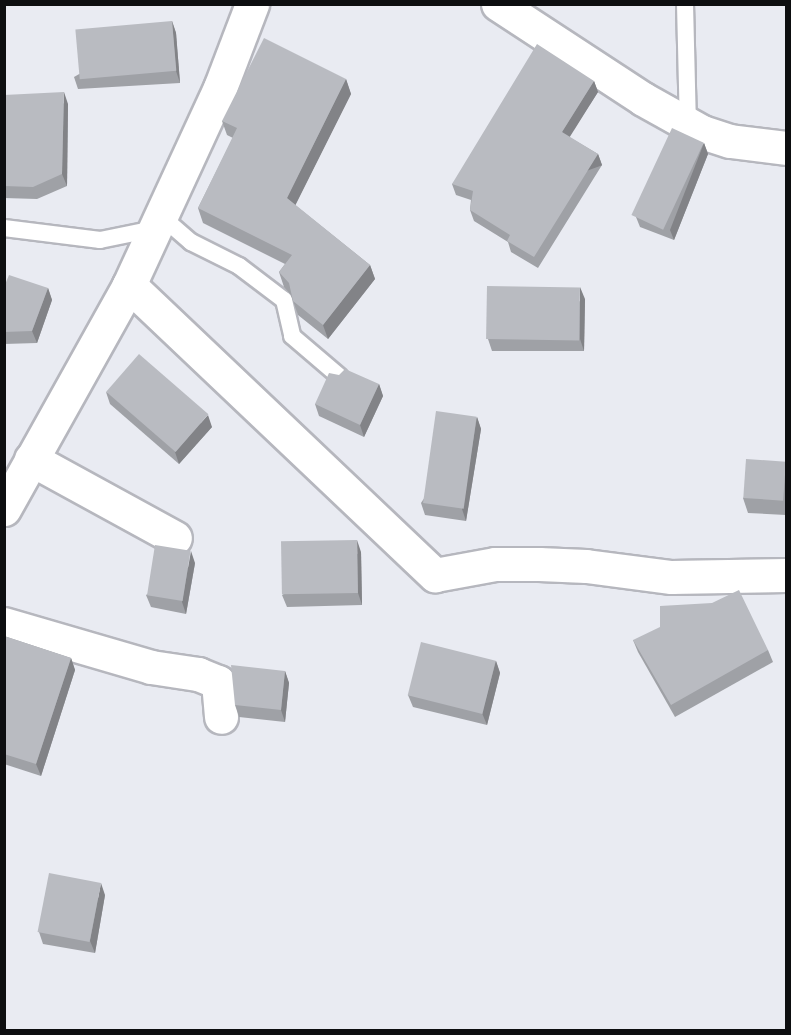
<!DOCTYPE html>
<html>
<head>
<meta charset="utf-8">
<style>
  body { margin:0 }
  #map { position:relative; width:791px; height:1035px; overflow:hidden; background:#e9ebf2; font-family:Ubuntu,sans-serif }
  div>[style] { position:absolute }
  .roads { filter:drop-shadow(2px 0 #b6b7be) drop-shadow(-2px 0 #b6b7be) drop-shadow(0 2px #b6b7be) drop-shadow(0 -2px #b6b7be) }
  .service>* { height:16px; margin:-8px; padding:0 8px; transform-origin:8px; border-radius:8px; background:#fff }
  .minor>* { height:33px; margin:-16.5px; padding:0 16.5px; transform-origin:16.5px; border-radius:16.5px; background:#fff }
  .wall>* { inset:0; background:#9fa1a6 }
  .shaded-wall>* { inset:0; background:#828387; transform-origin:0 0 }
  .building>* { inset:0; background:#b9bbc1; transform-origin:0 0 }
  span { translate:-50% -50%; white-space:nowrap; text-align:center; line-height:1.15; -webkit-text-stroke:4.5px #f7f8fe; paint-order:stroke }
  .frame { position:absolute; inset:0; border:6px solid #0d0e10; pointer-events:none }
</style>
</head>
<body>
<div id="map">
  <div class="roads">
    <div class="service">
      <div style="left:685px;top:4px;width:120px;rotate:88.6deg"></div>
      <div style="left:161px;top:216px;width:40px;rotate:41deg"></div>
      <div style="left:191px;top:242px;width:54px;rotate:26.6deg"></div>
      <div style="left:239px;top:266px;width:56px;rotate:37.1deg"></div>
      <div style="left:284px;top:300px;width:37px;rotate:77deg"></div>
      <div style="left:292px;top:336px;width:63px;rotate:40.5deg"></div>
      <div style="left:4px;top:228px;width:97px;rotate:7.1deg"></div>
      <div style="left:100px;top:240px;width:55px;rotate:-11.5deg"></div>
    </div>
    <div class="minor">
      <div style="left:498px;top:4px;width:173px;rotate:33.2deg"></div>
      <div style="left:643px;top:99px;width:68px;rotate:29.2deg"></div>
      <div style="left:702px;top:132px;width:29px;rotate:18deg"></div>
      <div style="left:730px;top:141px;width:56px;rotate:7.1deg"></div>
      <div style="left:129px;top:285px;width:422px;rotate:43.5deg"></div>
      <div style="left:435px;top:575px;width:61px;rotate:-10.4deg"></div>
      <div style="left:495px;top:564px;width:44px"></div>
      <div style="left:539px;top:564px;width:47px;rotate:2.4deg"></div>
      <div style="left:586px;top:566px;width:86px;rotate:7.4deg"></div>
      <div style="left:671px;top:577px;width:115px;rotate:-1deg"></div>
      <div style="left:31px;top:459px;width:164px;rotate:28.7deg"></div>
      <div style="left:4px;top:509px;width:257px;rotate:-60.8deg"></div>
      <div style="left:129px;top:285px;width:217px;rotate:-65.2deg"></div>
      <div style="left:220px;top:88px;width:90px;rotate:-69.1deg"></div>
      <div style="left:4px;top:624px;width:153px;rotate:16.3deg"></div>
      <div style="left:151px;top:667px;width:48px;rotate:8.5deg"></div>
      <div style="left:198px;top:674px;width:22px;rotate:22deg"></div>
      <div style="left:218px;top:682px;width:35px;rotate:85deg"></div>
    </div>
  </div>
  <div class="wall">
    <div style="clip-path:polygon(172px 21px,176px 33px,180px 83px,78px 89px,74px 77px)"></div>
    <div style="clip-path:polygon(346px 79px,351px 94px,295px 205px,370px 265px,375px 279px,328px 339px,298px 315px,291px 295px,284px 287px,279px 272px,285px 264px,203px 223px,198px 208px,233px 138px,227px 135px,222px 121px)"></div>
    <div style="clip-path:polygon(594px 81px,598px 92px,569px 137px,598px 154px,602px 165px,538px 268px,511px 252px,508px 242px,474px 221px,470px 210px,471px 200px,456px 195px,452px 184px)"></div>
    <div style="clip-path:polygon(4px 95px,68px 104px,67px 186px,37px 199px,4px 198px)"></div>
    <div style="clip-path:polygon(704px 143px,708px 154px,674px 240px,640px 227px,636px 217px)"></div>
    <div style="clip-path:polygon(4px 287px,48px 288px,52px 300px,37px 343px,4px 344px)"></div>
    <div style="clip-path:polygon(585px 299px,584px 351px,492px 351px,488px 339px)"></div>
    <div style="clip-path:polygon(379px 384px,383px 396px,364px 437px,319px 416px,315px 404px)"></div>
    <div style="clip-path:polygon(106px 392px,212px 427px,179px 464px,110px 404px)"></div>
    <div style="clip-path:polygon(477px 417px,481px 429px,466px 521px,425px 515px,421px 503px)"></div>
    <div style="clip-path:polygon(786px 462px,786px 515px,748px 513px,743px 498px)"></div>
    <div style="clip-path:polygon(361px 552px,362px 605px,287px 607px,282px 595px)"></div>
    <div style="clip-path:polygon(195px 563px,186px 614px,151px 607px,146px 595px)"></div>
    <div style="clip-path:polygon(4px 636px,71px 658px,75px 670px,41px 776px,4px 764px)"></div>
    <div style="clip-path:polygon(633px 640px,768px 650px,773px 662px,675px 717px,638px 652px)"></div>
    <div style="clip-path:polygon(496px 661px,500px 673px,487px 725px,413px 707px,408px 695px)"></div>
    <div style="clip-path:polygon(285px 671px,289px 683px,285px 722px,239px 717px,235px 705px)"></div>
    <div style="clip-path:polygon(105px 895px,95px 953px,43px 944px,39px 932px)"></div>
  </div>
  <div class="shaded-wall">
    <div style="clip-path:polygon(172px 21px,176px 33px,180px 83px,176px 71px)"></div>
    <div style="clip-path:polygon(346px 79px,351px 94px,292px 212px,287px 198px)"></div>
    <div style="clip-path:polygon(594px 81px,598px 92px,566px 143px,562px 132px)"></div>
    <div style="clip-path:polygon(64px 92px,68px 104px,67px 186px,62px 174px)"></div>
    <div style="clip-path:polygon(704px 143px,708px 154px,674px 240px,670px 230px)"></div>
    <div style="left:598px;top:154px;width:12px;height:121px;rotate:70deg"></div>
    <div style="clip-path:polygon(370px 265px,375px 279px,328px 339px,323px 325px)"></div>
    <div style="clip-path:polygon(580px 287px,585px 299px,584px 351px,580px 339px)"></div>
    <div style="clip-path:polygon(48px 288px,52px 300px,37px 343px,32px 331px)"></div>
    <div style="clip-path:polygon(379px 384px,383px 396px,364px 437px,360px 425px)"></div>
    <div style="clip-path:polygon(208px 415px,212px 427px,179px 464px,175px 452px)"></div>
    <div style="clip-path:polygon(477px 417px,481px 429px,466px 521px,462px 509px)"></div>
    <div style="clip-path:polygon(357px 540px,361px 552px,362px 605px,358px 593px)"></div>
    <div style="clip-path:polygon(191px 551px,195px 563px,186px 614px,182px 602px)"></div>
    <div style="clip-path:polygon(71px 658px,75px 670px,41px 776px,36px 764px)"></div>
    <div style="clip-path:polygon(496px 661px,500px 673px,487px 725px,482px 713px)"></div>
    <div style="clip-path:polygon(285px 671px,289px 683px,285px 722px,281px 710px)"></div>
    <div style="clip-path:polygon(101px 883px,105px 895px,95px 953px,90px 941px)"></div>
  </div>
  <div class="building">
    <div style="left:172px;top:21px;width:50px;height:97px;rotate:85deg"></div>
    <div style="clip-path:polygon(264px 38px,346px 79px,287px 198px,370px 265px,323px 325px,293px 301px,289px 283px,279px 272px,292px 255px,198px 208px,237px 128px,222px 121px)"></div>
    <div style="clip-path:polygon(537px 44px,594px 81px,562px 132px,598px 154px,534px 257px,507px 241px,510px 235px,470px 210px,473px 191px,452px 184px)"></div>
    <div style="clip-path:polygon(64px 92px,62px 174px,33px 187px,4px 186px,4px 95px)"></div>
    <div style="left:672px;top:128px;width:35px;height:96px;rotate:25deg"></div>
    <div style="clip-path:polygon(9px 275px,48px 288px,32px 331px,4px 332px,4px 287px)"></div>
    <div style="left:487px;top:286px;width:93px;height:53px;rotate:1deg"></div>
    <div style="left:139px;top:354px;width:92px;height:50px;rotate:41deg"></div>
    <div style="clip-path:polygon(345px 369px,379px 384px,360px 425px,315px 404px,329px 373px,339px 375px)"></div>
    <div style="left:436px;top:411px;width:41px;height:93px;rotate:8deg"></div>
    <div style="left:746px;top:459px;width:40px;height:39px;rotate:4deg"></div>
    <div style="left:357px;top:540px;width:53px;height:76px;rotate:89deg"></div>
    <div style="left:155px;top:545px;width:36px;height:51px;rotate:9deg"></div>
    <div style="clip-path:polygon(739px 590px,768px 650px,671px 705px,633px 640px,660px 627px,660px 606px,712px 603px)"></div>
    <div style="clip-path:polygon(4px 636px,71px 658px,36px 764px,4px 754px,4px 677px,6px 673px,4px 672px)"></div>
    <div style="left:421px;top:642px;width:77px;height:55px;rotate:14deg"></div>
    <div style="clip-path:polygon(231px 665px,285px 671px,281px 710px,235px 705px)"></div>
    <div style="left:49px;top:873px;width:53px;height:60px;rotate:11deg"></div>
  </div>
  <div class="frame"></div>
</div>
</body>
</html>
